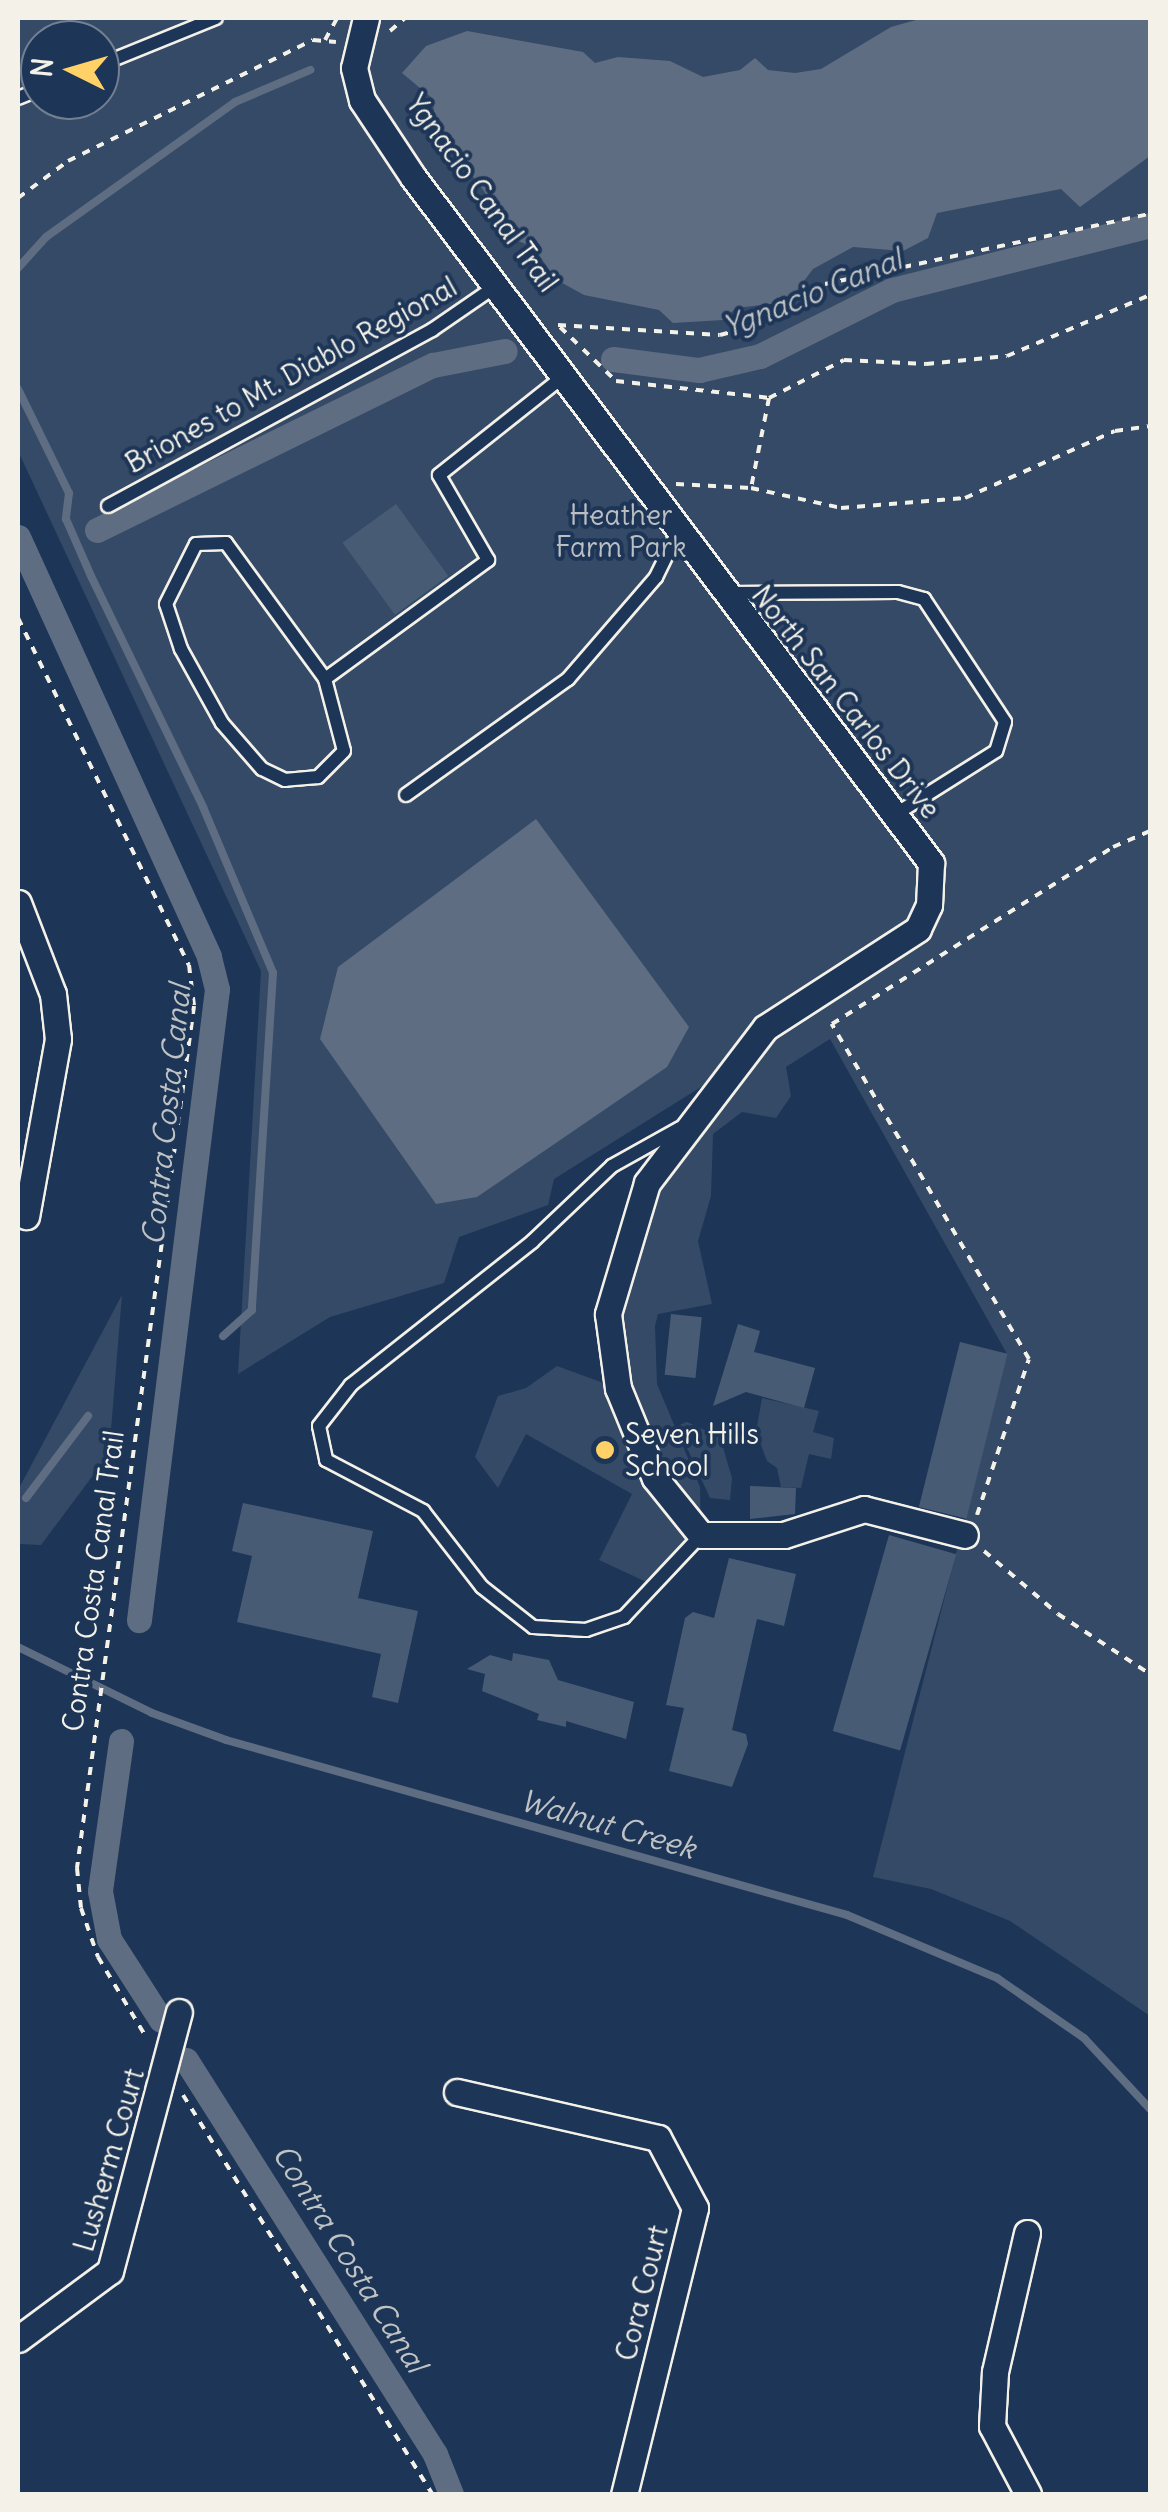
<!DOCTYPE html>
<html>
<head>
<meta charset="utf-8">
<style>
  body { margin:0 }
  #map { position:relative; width:1168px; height:2512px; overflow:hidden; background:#1d3557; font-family:Delius,sans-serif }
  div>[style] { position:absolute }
  .green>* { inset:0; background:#354a67 }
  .water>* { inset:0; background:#5e6d82 }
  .stream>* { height:8px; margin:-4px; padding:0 4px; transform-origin:4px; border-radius:4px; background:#5e6d82 }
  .canal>* { height:25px; margin:-12.5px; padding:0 12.5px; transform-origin:12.5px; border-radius:12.5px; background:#5e6d82 }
  .building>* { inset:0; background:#485b74; transform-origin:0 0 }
  .path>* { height:4px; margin-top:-2px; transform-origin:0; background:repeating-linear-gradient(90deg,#f4f1e8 0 8px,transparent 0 16px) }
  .roads { filter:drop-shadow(2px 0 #f4f1e8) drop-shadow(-2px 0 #f4f1e8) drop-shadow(0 2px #f4f1e8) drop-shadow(0 -2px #f4f1e8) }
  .service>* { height:12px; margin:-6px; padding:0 6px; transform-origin:6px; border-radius:6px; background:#1d3557 }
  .minor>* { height:25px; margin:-12.5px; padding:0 12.5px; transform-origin:12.5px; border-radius:12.5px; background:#1d3557 }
  .dots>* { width:28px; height:28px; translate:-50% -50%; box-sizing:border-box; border:5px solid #1d3557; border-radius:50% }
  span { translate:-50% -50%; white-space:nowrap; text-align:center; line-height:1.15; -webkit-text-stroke:8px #1d3557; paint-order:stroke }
  .street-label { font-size:28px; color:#f4f1e8 }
  .park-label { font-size:28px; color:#bbbfc1 }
  .poi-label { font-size:28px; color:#f4f1e8 }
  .left { translate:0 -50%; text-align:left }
  .water-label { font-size:30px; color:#c0c3c4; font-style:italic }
  .frame { position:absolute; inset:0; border:20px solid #f4f1e8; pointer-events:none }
  .north { position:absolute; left:20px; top:20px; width:100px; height:100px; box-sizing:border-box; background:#1d3557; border:2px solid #738091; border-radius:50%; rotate:275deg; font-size:28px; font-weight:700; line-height:40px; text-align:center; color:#f4f1e8 }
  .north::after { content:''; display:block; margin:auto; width:35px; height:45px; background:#ffd166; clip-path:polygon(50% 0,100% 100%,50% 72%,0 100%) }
</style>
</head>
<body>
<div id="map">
  <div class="green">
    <div style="clip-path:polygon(evenodd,18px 18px,1150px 18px,1150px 2016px,1010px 1921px,931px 1889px,873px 1877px,1007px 1354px,830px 1039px,786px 1067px,791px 1096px,776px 1118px,742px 1112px,713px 1134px,711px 1196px,698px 1241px,712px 1304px,658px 1314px,655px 1326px,657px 1384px,700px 1487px,701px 1535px,655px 1586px,599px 1560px,632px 1494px,526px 1434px,498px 1488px,475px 1457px,498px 1396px,526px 1388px,557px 1366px,617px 1388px,608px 1314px,647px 1183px,709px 1082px,554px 1179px,548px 1205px,459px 1237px,444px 1283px,330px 1317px,238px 1374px,261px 971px,18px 451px,18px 18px,40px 40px,100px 40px,100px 100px,40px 100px,40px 40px)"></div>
    <div style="clip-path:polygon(122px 1295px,109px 1454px,41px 1545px,18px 1544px,18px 1490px)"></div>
    <div style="clip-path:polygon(762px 1398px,819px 1411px,813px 1432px,834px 1438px,831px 1459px,809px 1454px,801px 1488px,781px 1487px,777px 1468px,767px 1461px,756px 1432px)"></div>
    <div style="clip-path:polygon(687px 1422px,720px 1437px,732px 1478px,730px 1500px,710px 1498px,677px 1426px)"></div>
  </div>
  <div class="water">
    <div style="clip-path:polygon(923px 18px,1150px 18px,1150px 156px,1080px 207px,1061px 189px,937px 213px,928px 238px,903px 251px,853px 247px,813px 269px,788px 302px,736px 308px,723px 320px,673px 323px,659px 310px,584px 295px,555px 279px,534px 247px,510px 238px,484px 191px,437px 130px,432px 98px,402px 73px,426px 46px,467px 31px,583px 52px,595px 63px,618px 57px,670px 61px,703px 77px,740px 70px,755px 58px,768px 70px,795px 73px,821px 69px,891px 27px)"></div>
    <div style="clip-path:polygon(536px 819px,689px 1027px,667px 1067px,477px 1197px,436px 1204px,320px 1039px,338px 967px)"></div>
  </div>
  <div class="stream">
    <div style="left:18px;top:268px;width:42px;rotate:-47.9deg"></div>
    <div style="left:46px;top:237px;width:232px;rotate:-35.5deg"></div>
    <div style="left:235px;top:102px;width:82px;rotate:-23.1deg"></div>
    <div style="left:18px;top:389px;width:116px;rotate:63.9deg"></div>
    <div style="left:69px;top:493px;width:26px;rotate:97deg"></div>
    <div style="left:66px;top:519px;width:62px;rotate:66.3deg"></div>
    <div style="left:91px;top:576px;width:257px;rotate:64.1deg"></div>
    <div style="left:203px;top:807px;width:180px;rotate:67.1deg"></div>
    <div style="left:273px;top:973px;width:338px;rotate:93.6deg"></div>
    <div style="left:252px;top:1310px;width:39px;rotate:138deg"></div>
    <div style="left:26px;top:1498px;width:103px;rotate:-52.9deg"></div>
    <div style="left:18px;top:1647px;width:149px;rotate:26.2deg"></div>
    <div style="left:152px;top:1713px;width:79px;rotate:20deg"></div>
    <div style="left:226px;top:1740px;width:645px;rotate:15.74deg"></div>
    <div style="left:847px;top:1915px;width:163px;rotate:22.8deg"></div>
    <div style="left:997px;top:1978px;width:106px;rotate:34.6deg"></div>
    <div style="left:1084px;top:2038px;width:97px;rotate:47.1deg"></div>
  </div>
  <div class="canal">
    <div style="left:613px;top:359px;width:87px;rotate:7.3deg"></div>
    <div style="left:699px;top:370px;width:63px;rotate:-12.9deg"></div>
    <div style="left:760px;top:356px;width:148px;rotate:-26.6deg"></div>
    <div style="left:892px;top:290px;width:266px;rotate:-14.1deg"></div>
    <div style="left:97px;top:530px;width:374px;rotate:-26.2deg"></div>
    <div style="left:433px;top:365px;width:73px;rotate:-11deg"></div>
    <div style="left:18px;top:537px;width:461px;rotate:65.5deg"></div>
    <div style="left:209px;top:957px;width:33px;rotate:76deg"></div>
    <div style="left:217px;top:989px;width:636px;rotate:97.05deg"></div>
    <div style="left:121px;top:1741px;width:151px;rotate:98deg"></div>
    <div style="left:100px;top:1891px;width:49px;rotate:79.4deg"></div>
    <div style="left:109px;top:1939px;width:96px;rotate:57.3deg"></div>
    <div style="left:186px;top:2060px;width:466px;rotate:57.7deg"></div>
    <div style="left:435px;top:2454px;width:43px;rotate:68.2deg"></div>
  </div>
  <div class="building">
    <div style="left:396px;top:504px;width:89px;height:66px;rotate:54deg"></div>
    <div style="left:671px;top:1314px;width:31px;height:61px;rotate:6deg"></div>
    <div style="clip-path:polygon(738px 1324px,760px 1331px,754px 1352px,815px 1368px,804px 1408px,746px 1392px,713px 1406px)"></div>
    <div style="left:960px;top:1342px;width:49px;height:170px;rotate:14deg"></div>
    <div style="clip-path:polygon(750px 1486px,796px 1488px,795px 1514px,750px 1519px)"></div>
    <div style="clip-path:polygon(243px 1503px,373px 1531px,358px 1598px,418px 1611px,398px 1703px,372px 1697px,381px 1654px,237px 1622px,252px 1556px,232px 1551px)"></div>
    <div style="left:889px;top:1535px;width:70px;height:204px;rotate:16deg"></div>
    <div style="clip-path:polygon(729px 1558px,796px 1574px,784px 1626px,757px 1619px,732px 1730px,746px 1734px,748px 1744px,732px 1787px,669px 1771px,684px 1708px,666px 1705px,685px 1618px,693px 1612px,714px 1618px)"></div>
    <div style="clip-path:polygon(513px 1653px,549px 1660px,558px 1680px,634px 1702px,626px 1739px,566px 1721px,566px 1727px,537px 1720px,539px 1714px,482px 1691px,485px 1674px,467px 1669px,490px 1655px,512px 1661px)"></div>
  </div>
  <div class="path">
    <div style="left:390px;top:31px;width:20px;rotate:-41deg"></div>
    <div style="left:325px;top:40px;width:25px;rotate:-61deg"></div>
    <div style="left:18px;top:198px;width:62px;rotate:-36.5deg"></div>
    <div style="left:68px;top:161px;width:273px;rotate:-26.3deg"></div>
    <div style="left:313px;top:40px;width:23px;rotate:5deg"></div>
    <div style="left:558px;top:325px;width:162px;rotate:3.5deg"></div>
    <div style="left:720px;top:335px;width:58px;rotate:-15deg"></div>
    <div style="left:776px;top:320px;width:61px;rotate:-36.3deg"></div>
    <div style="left:825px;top:284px;width:332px;rotate:-12.2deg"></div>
    <div style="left:560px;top:327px;width:78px;rotate:44deg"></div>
    <div style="left:616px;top:381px;width:154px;rotate:6.3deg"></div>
    <div style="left:769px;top:398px;width:84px;rotate:-26.9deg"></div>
    <div style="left:844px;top:360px;width:82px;rotate:2.8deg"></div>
    <div style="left:926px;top:364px;width:81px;rotate:-5.6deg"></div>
    <div style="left:1007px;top:356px;width:155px;rotate:-23.1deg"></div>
    <div style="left:769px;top:398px;width:92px;rotate:101.3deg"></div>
    <div style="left:751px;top:488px;width:92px;rotate:12.5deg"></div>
    <div style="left:841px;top:508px;width:124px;rotate:-4.6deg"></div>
    <div style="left:965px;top:498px;width:164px;rotate:-24.1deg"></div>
    <div style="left:1115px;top:431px;width:35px;rotate:-8deg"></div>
    <div style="left:676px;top:484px;width:75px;rotate:3.1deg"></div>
    <div style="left:18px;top:618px;width:387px;rotate:63.8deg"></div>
    <div style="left:189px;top:965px;width:41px;rotate:83deg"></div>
    <div style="left:194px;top:1006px;width:870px;rotate:97.73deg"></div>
    <div style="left:77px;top:1868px;width:40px;rotate:84.3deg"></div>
    <div style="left:81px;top:1908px;width:52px;rotate:70.9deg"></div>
    <div style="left:98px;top:1957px;width:93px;rotate:59deg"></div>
    <div style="left:977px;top:1515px;width:164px;rotate:-71.6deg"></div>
    <div style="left:1029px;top:1359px;width:389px;rotate:-120.5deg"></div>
    <div style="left:832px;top:1024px;width:332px;rotate:-32.2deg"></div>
    <div style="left:1113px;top:847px;width:40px;rotate:-23.4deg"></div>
    <div style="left:984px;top:1551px;width:97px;rotate:40.4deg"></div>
    <div style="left:1058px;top:1614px;width:110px;rotate:33.1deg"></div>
    <div style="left:183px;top:2095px;width:470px;rotate:58deg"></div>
  </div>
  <div class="roads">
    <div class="service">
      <div style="left:100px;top:65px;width:125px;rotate:-22.1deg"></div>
      <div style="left:18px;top:98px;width:24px;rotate:-22deg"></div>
      <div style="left:108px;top:506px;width:369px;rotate:-28.5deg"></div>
      <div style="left:432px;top:330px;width:78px;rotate:-34.5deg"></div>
      <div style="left:727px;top:593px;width:171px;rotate:-0.3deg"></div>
      <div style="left:898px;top:592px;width:27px;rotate:15deg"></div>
      <div style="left:924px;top:599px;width:147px;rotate:56.6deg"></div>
      <div style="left:1005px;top:722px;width:30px;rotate:107deg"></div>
      <div style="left:996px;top:751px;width:118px;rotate:147.8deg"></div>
      <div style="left:325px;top:679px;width:74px;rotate:75.2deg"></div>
      <div style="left:344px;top:751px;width:37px;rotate:135deg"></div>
      <div style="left:318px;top:777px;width:33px;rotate:175deg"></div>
      <div style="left:285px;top:780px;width:25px;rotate:-154deg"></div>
      <div style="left:262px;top:769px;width:61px;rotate:-131deg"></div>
      <div style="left:222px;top:723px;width:85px;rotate:-119deg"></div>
      <div style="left:181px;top:649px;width:47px;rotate:-108.4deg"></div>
      <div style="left:166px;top:604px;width:67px;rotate:-63.4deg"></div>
      <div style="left:196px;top:544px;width:30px;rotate:-2deg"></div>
      <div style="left:226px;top:543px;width:168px;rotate:53.9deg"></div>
      <div style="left:325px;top:679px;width:202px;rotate:-36.1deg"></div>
      <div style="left:488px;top:560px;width:98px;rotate:-120deg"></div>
      <div style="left:439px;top:475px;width:159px;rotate:-38.4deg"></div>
      <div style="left:406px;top:795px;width:199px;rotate:-35.6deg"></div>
      <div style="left:568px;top:679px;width:135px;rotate:-49.2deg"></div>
      <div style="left:656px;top:577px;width:48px;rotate:-64deg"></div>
      <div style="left:680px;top:1128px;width:78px;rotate:150.8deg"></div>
      <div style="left:612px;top:1166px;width:110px;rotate:136.5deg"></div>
      <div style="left:532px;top:1242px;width:231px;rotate:141.7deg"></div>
      <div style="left:351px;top:1385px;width:52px;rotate:128deg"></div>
      <div style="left:319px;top:1426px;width:35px;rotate:78deg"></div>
      <div style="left:326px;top:1460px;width:110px;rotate:27.7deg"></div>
      <div style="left:423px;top:1511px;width:96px;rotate:52.2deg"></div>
      <div style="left:482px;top:1587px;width:65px;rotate:38.1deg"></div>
      <div style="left:533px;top:1627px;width:53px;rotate:3.2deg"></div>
      <div style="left:586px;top:1630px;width:40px;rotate:-18.9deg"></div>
      <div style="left:624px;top:1617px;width:112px;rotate:-46.8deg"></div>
    </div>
    <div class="minor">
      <div style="left:366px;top:18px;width:51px;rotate:103.5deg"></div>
      <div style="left:354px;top:68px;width:33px;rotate:76deg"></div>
      <div style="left:362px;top:100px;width:92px;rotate:56.5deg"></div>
      <div style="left:413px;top:177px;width:860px;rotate:52.94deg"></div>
      <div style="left:931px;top:863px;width:42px;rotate:92.7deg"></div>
      <div style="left:929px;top:905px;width:26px;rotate:115deg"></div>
      <div style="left:918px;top:929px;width:182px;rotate:147.1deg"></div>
      <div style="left:765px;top:1028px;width:195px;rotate:127.3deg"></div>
      <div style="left:647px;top:1183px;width:137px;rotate:106.6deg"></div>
      <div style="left:608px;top:1314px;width:75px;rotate:82.3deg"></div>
      <div style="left:618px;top:1388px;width:97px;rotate:67.7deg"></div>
      <div style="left:655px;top:1478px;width:73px;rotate:51.1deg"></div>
      <div style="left:701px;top:1535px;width:83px"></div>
      <div style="left:784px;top:1535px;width:84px;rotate:-18deg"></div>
      <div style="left:864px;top:1509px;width:104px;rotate:14.4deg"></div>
      <div style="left:18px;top:903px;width:97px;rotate:69deg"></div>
      <div style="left:53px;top:994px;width:45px;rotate:83.7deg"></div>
      <div style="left:58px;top:1039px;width:180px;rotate:100.2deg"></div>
      <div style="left:457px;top:2092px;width:206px;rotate:12.9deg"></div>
      <div style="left:658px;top:2138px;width:79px;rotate:62.1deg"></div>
      <div style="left:695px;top:2208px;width:295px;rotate:103.9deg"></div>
      <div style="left:1027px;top:2233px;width:143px;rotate:103deg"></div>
      <div style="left:995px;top:2372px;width:54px;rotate:93.2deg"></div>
      <div style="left:992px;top:2426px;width:77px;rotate:62.1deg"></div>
      <div style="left:18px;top:2339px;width:114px;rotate:-36.5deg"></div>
      <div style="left:110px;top:2271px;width:268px;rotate:-75.1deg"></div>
    </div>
  </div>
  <div class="dots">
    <div style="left:605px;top:1450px;background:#ffd166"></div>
  </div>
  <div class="street-label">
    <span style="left:482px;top:193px;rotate:54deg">Ygnacio Canal Trail</span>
    <span style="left:291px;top:375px;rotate:-29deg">Briones to Mt. Diablo Regional</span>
    <span style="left:846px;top:702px;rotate:52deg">North San Carlos Drive</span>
    <span style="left:93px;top:1581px;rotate:-82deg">Contra Costa Canal Trail</span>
    <span style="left:109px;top:2160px;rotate:-74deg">Lusherm Court</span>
    <span style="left:642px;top:2293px;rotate:-76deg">Cora Court</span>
  </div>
  <div class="park-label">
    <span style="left:621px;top:531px">Heather<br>Farm Park</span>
  </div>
  <div class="poi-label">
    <span class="left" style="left:625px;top:1450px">Seven Hills<br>School</span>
  </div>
  <div class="water-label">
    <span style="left:812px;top:293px;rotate:-22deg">Ygnacio Canal</span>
    <span style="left:166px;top:1115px;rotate:-84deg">Contra Costa Canal</span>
    <span style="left:608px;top:1824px;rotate:16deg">Walnut Creek</span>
    <span style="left:350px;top:2258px;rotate:58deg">Contra Costa Canal</span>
  </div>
  <div class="frame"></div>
  <div class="north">N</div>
</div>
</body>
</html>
